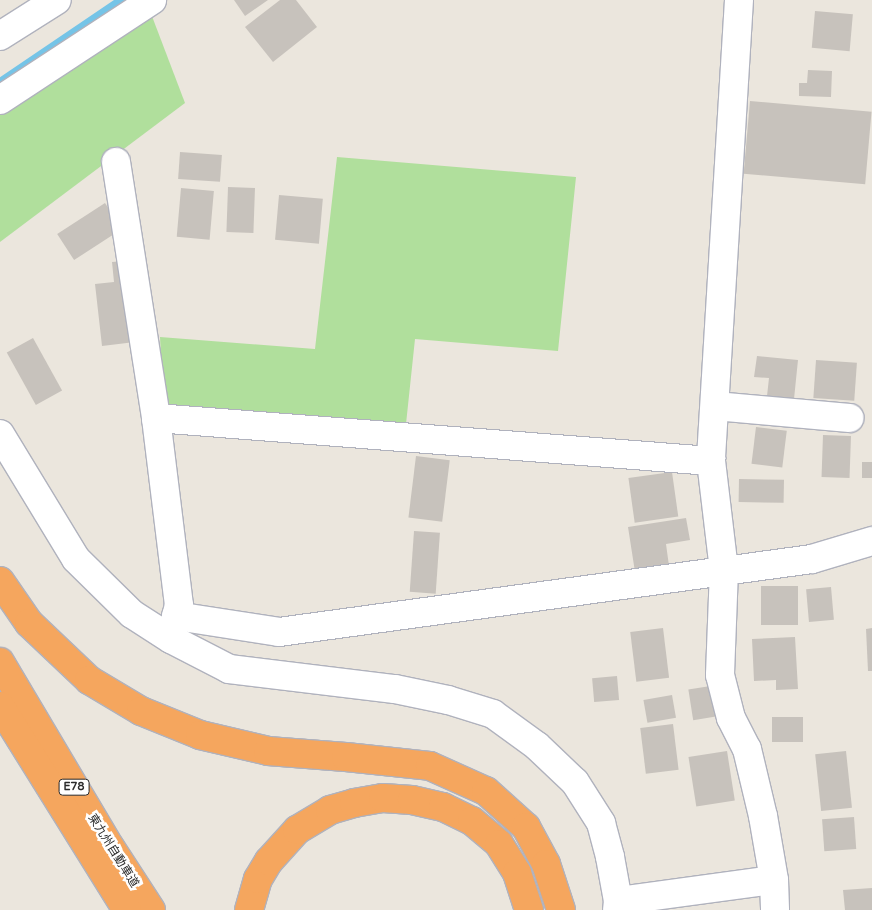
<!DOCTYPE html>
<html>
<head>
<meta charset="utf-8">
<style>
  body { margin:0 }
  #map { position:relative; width:872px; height:910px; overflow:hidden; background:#ebe6dd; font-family:"Varela Round","Noto Sans JP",sans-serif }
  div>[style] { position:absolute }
  .green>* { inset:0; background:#b0df9c }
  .stream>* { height:8px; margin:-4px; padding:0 4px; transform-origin:4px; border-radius:4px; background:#75c4e7 }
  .building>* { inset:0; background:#c7c2bc; transform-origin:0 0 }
  .roads { filter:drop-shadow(1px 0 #b0b2bd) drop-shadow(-1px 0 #b0b2bd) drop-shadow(0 1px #b0b2bd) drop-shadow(0 -1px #b0b2bd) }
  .minor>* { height:28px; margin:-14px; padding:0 14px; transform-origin:14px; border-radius:14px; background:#fff }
  .highway>* { height:28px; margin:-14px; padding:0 14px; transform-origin:14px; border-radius:14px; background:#f5a65e }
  span { translate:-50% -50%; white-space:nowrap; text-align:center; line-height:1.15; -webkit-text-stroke:5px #fff; paint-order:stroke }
  .shield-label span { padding:1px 4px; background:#fff; border:1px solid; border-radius:4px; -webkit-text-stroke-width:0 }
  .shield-label { font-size:11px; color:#2a2a2a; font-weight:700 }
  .street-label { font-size:12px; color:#2a2a2a }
</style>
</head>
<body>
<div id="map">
  <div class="green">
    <div style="clip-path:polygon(150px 11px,185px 103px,0 242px,0 110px)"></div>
    <div style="clip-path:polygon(337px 157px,576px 177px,558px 351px,415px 339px,406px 424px,164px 411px,160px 337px,315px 349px)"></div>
  </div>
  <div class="stream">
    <div style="left:0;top:82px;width:146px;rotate:-34.1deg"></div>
  </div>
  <div class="building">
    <div style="clip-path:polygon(234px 0,268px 0,245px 16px)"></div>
    <div style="clip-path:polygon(280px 0,296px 0,317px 27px,273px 62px,245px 27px)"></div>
    <div style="left:815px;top:11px;width:38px;height:37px;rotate:5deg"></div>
    <div style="clip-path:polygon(808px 70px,832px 71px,831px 97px,799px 96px,799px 83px,807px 83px)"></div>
    <div style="left:750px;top:101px;width:122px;height:73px;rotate:5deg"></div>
    <div style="left:180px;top:152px;width:42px;height:27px;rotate:4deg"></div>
    <div style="left:228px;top:187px;width:27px;height:45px;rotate:2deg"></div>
    <div style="left:181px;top:188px;width:33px;height:49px;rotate:5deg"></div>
    <div style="left:279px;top:195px;width:44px;height:45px;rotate:5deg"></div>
    <div style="left:105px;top:203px;width:31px;height:57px;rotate:57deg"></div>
    <div style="clip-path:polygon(125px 261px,135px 342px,102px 346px,95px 284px,114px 282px,112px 262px)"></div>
    <div style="left:33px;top:338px;width:60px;height:30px;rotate:61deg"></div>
    <div style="clip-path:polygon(757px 356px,798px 360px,794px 399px,767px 396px,769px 378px,754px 377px)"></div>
    <div style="left:816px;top:360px;width:41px;height:38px;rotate:4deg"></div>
    <div style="left:756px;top:427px;width:31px;height:37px;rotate:7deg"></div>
    <div style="left:823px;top:435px;width:28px;height:42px;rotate:2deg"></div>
    <div style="left:416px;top:456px;width:34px;height:62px;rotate:7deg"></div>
    <div style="left:862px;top:462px;width:10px;height:16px"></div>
    <div style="left:672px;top:472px;width:45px;height:44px;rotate:82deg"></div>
    <div style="left:739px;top:479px;width:45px;height:23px;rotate:1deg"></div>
    <div style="clip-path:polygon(686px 518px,690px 540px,666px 544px,669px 566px,635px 572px,628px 527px)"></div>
    <div style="left:414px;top:531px;width:26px;height:61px;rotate:4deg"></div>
    <div style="left:761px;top:586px;width:37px;height:39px"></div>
    <div style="left:831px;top:587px;width:33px;height:25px;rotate:85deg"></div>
    <div style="left:663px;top:628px;width:50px;height:33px;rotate:83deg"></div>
    <div style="clip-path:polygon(872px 628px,872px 671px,868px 671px,866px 629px)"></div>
    <div style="clip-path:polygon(795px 637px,798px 689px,776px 690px,776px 680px,754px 681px,752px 639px)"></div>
    <div style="left:617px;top:676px;width:24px;height:25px;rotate:85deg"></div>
    <div style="left:717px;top:685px;width:31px;height:29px;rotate:81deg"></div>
    <div style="left:672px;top:695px;width:23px;height:29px;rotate:80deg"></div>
    <div style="left:772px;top:717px;width:31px;height:25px"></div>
    <div style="left:673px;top:724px;width:46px;height:33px;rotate:83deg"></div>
    <div style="left:727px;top:751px;width:50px;height:39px;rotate:81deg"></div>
    <div style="left:846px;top:751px;width:57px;height:31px;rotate:84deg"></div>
    <div style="left:854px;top:817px;width:32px;height:32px;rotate:86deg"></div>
    <div style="clip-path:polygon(872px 888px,872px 910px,845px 910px,843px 890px)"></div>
  </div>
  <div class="roads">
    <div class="minor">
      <div style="left:739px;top:0;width:462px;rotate:93.5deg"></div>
      <div style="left:711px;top:461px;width:110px;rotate:83.2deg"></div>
      <div style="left:724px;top:570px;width:105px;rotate:92.2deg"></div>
      <div style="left:720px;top:675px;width:44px;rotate:75.7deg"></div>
      <div style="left:731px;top:718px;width:35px;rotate:63deg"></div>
      <div style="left:747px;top:749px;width:69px;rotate:76.6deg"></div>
      <div style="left:763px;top:816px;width:65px;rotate:80.2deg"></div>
      <div style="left:774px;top:880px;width:30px;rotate:88deg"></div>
      <div style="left:0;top:36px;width:67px;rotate:-32.3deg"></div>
      <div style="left:0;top:100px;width:182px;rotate:-33.3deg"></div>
      <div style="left:116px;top:162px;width:259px;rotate:81.1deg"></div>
      <div style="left:156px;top:418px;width:188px;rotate:83deg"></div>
      <div style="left:179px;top:605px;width:29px;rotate:104deg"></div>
      <div style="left:715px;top:406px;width:135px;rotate:5.1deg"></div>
      <div style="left:156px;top:418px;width:557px;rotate:4.43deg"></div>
      <div style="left:0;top:434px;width:146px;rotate:58.7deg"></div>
      <div style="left:76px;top:559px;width:78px;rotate:44.5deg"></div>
      <div style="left:132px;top:614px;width:46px;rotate:32.7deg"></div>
      <div style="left:171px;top:639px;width:65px;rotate:27.3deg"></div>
      <div style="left:229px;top:669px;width:167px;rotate:6.9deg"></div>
      <div style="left:395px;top:689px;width:54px;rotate:11.7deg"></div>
      <div style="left:448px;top:700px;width:47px;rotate:17.3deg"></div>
      <div style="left:493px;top:714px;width:54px;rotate:36deg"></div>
      <div style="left:537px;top:746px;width:52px;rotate:43.5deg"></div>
      <div style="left:575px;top:782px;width:49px;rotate:57.6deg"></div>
      <div style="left:601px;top:823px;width:35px;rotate:75deg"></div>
      <div style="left:610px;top:857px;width:45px;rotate:79.7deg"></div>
      <div style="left:618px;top:901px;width:9px;rotate:96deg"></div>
      <div style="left:176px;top:616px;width:104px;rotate:8.8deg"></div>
      <div style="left:279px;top:632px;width:538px;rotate:-7.8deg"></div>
      <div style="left:812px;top:559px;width:63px;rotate:-16.7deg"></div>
      <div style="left:618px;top:901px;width:157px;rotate:-7.7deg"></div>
    </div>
    <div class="highway">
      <div style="left:0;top:581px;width:51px;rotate:55.4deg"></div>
      <div style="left:29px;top:623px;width:83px;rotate:43.5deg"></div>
      <div style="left:89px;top:680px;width:61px;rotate:30.8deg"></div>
      <div style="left:141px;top:711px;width:64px;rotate:22.1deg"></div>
      <div style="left:200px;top:735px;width:70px;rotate:13.2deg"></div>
      <div style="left:268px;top:751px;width:78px;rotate:4.4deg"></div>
      <div style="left:346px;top:757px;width:84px;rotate:6.1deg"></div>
      <div style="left:430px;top:766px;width:61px;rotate:24.1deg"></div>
      <div style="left:486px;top:791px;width:54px;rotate:42deg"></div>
      <div style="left:526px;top:827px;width:42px;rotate:61.6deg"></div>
      <div style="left:546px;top:864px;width:48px;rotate:71.9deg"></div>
      <div style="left:0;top:662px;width:215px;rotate:59.3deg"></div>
      <div style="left:110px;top:847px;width:75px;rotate:56.9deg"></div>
      <div style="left:0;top:706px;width:240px;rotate:58.1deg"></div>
      <div style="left:249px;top:910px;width:32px;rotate:-74deg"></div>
      <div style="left:258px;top:879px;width:21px;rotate:-59deg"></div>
      <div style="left:269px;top:861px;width:42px;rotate:-47.9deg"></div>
      <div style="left:297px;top:830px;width:39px;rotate:-31deg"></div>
      <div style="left:330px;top:810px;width:25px;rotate:-16deg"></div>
      <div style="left:354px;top:803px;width:29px;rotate:-10deg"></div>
      <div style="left:383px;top:798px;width:29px;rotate:4deg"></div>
      <div style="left:412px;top:800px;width:32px;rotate:13deg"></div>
      <div style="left:443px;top:807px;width:32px;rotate:26deg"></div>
      <div style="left:472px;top:821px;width:35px;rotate:40deg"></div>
      <div style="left:499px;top:844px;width:34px;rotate:58deg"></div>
      <div style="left:517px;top:873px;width:39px;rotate:72deg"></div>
    </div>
  </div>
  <div class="shield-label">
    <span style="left:74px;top:787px">E78</span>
  </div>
  <div class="street-label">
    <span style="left:113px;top:851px;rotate:58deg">東九州自動車道</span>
  </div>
</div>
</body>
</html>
